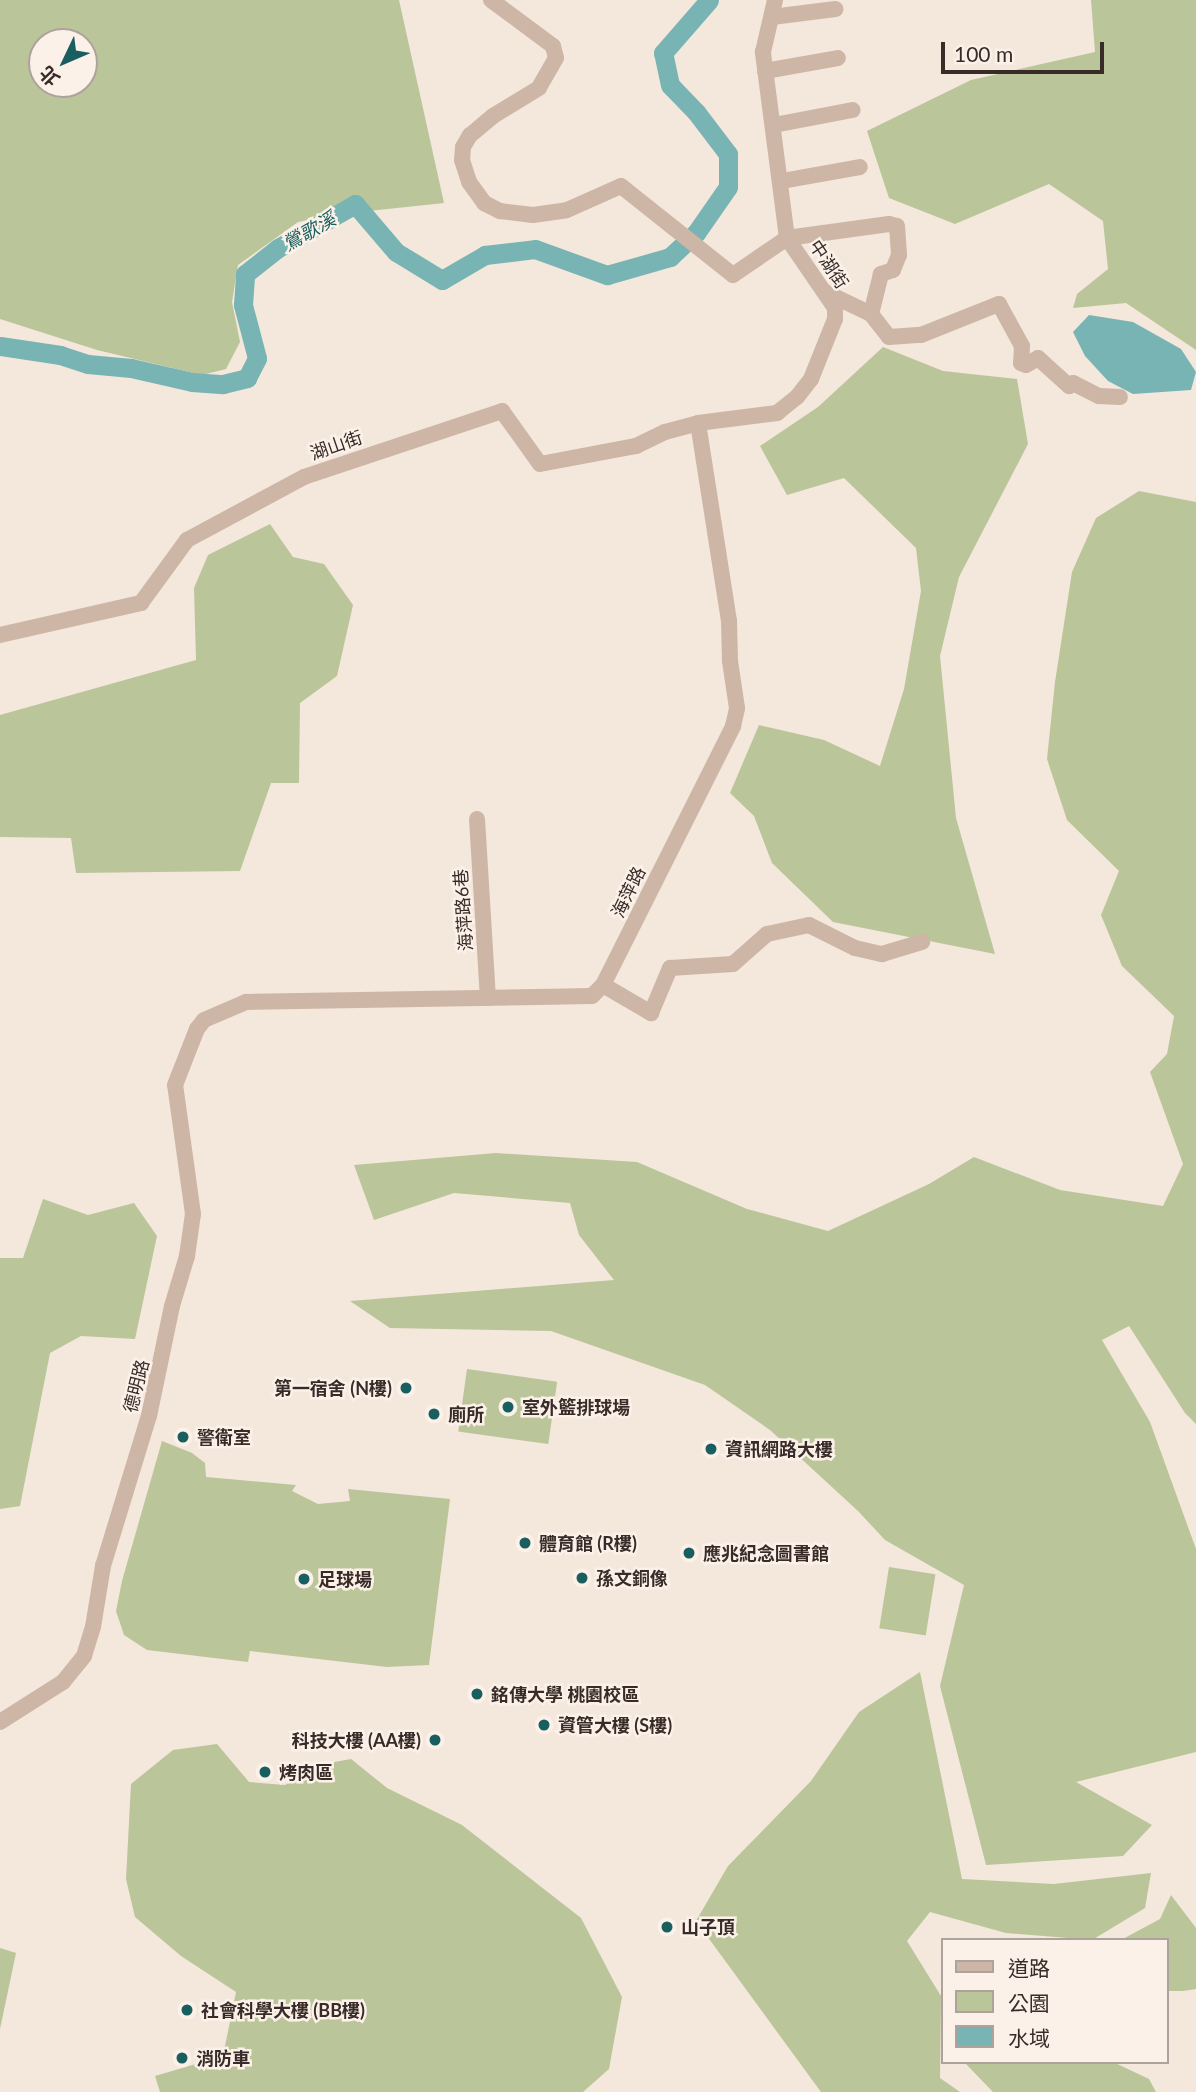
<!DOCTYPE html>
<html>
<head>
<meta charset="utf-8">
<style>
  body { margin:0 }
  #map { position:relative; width:1196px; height:2092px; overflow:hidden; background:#f4e7dc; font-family:Lato,"Noto Sans TC",sans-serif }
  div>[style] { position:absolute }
  .green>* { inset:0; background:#bac59a; transform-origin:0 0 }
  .water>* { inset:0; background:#78b4b3 }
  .river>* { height:19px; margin:-9.5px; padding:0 9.5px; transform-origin:9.5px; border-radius:9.5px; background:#78b4b3 }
  .minor>* { height:16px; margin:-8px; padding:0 8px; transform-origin:8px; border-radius:8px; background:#ceb6a6 }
  .dots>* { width:19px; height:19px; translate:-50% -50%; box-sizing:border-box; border:4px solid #fbf1e9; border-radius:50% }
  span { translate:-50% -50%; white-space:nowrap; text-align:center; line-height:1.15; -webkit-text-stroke:5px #fbf1e9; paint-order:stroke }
  .street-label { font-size:18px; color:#392c28 }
  .poi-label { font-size:18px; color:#392c28; font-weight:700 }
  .right { translate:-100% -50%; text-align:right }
  .left { translate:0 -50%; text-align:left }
  .water-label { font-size:19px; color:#195f5f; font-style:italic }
  .legend { position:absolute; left:941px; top:1938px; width:228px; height:126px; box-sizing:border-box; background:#fbf1e9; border:2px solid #ada29c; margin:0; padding:9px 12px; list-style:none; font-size:21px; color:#392c28 }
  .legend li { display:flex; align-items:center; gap:14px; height:35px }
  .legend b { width:35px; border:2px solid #ada29c }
  .north { position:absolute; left:28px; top:28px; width:70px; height:70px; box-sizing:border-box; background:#fbf1e9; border:2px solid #ada29c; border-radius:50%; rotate:226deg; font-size:19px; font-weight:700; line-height:28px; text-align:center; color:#392c28 }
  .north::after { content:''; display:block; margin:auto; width:24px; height:32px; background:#195f5f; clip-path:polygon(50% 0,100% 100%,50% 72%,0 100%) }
  .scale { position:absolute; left:941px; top:42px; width:163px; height:32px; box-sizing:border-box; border:4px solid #392c28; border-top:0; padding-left:9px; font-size:21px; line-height:24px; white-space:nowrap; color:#392c28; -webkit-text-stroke:5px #fbf1e9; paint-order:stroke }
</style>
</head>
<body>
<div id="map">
  <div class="green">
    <div style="clip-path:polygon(evenodd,0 0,399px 0,444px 203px,331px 215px,298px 222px,238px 265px,232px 302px,240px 342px,226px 369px,202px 375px,97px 350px,0 319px,0 0,42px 42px,84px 42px,84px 84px,42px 84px,42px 42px)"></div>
    <div style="clip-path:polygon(1091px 0,1196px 0,1196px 350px,1126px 303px,1073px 308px,1077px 294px,1108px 269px,1103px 221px,1049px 184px,955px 224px,889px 198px,867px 131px,971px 80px,1095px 52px)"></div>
    <div style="clip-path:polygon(883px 347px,943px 371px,1017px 379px,1028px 444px,959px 577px,940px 656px,956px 818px,995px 954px,833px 922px,772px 863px,754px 816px,730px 793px,759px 725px,824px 740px,880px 766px,904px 689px,921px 591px,916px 548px,844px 478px,787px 495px,760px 446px,818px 407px)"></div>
    <div style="clip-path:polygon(1139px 491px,1196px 502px,1196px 1424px,1185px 1413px,1129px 1326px,1102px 1340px,1150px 1422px,1196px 1549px,1196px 1752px,1076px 1782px,1152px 1825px,1123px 1856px,986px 1865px,940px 1686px,964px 1585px,885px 1540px,858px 1511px,770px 1430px,705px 1385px,551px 1331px,390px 1328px,350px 1301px,614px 1280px,579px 1235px,570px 1203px,454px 1193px,374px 1220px,354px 1165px,496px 1153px,637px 1162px,747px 1209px,828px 1231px,929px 1184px,974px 1157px,1060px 1190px,1163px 1206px,1183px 1164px,1150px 1072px,1167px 1054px,1174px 1016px,1122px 966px,1101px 915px,1119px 871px,1067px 820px,1047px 759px,1055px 682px,1072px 572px,1096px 518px)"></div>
    <div style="clip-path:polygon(270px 524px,293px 557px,324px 564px,353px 605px,337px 676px,300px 703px,299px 783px,271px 783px,240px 871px,76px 873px,71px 838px,0 837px,0 715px,196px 660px,194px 588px,208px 555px)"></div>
    <div style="clip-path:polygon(43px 1199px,88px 1215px,134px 1203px,157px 1236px,135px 1339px,81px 1336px,50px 1353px,20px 1506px,0 1509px,0 1258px,23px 1258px)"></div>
    <div style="left:467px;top:1369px;width:91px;height:63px;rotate:8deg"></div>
    <div style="clip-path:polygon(162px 1441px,192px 1453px,205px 1463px,206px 1477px,296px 1485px,292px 1491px,318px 1504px,350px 1501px,348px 1489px,450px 1499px,429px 1665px,387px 1667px,250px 1651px,248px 1662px,147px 1650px,124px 1635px,116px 1611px,122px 1581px)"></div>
    <div style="left:889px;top:1567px;width:47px;height:62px;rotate:9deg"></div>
    <div style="clip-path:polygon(920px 1672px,962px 1879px,1054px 1884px,1151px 1873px,1145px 1908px,1092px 1940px,1006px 1933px,930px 1912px,907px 1941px,941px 1996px,940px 2078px,960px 2092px,821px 2092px,696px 1921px,728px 1866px,811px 1781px,859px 1712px)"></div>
    <div style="clip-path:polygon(217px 1744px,249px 1782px,285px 1785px,313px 1766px,351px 1759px,387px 1788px,462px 1825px,581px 1918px,622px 1997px,609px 2069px,583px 2092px,160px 2092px,155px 2076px,223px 2056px,236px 1992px,181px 1956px,135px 1917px,126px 1879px,131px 1784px,173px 1750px)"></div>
    <div style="clip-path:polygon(1171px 1895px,1196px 1928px,1196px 1989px,1183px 1991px,1166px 1991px,1166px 1940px,1121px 1940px,1160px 1919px)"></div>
    <div style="clip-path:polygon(0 1948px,16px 1953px,0 2029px)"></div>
    <div style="clip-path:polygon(964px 2062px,1113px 2062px,1149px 2079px,1156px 2092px,993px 2092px)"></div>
  </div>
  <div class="water">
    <div style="clip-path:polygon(1089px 315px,1133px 322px,1181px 349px,1196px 372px,1191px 390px,1133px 394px,1108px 381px,1085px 356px,1073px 332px)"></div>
  </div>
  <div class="river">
    <div style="left:0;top:346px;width:61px;rotate:8.5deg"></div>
    <div style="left:60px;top:355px;width:29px;rotate:18deg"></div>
    <div style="left:88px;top:364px;width:43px;rotate:5.3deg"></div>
    <div style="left:131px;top:368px;width:63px;rotate:12.9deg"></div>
    <div style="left:192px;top:382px;width:31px;rotate:4deg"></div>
    <div style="left:223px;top:384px;width:25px;rotate:-14deg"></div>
    <div style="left:247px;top:378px;width:22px;rotate:-63deg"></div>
    <div style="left:257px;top:358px;width:55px;rotate:-104.8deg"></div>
    <div style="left:243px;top:305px;width:31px;rotate:-86deg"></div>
    <div style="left:245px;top:274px;width:42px;rotate:-38.2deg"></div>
    <div style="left:278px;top:248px;width:89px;rotate:-29.7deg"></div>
    <div style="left:355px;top:204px;width:63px;rotate:49.5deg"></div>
    <div style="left:396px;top:252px;width:54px;rotate:31.3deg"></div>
    <div style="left:442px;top:280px;width:50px;rotate:-30.2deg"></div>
    <div style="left:485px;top:255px;width:50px;rotate:-6.8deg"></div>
    <div style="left:535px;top:249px;width:77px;rotate:19.9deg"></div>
    <div style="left:607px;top:275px;width:66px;rotate:-15.9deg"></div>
    <div style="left:670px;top:257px;width:35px;rotate:-43deg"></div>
    <div style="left:696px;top:233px;width:56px;rotate:-55.2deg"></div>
    <div style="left:728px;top:187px;width:33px;rotate:-90deg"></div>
    <div style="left:728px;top:154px;width:53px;rotate:-127.3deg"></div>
    <div style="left:696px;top:112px;width:37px;rotate:-134deg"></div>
    <div style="left:670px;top:85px;width:33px;rotate:-102deg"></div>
    <div style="left:663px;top:53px;width:70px;rotate:-49deg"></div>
  </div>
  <div class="minor">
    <div style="left:491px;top:0;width:77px;rotate:36.6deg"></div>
    <div style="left:553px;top:46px;width:12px;rotate:76deg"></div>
    <div style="left:556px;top:58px;width:34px;rotate:120deg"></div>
    <div style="left:539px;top:88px;width:54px;rotate:148.7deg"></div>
    <div style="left:493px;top:116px;width:30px;rotate:140deg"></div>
    <div style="left:470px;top:135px;width:14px;rotate:120deg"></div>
    <div style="left:463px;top:147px;width:13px;rotate:94deg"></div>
    <div style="left:462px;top:160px;width:23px;rotate:72deg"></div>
    <div style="left:469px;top:182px;width:26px;rotate:54deg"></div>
    <div style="left:484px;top:203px;width:18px;rotate:27deg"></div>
    <div style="left:500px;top:211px;width:33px;rotate:7deg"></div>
    <div style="left:533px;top:215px;width:34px;rotate:-8deg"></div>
    <div style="left:567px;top:210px;width:59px;rotate:-24deg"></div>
    <div style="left:621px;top:186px;width:143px;rotate:38.5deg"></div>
    <div style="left:733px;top:275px;width:65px;rotate:-34.4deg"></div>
    <div style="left:787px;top:238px;width:103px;rotate:-7.8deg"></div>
    <div style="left:889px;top:224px;width:8px;rotate:14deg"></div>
    <div style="left:897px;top:226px;width:29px;rotate:86deg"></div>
    <div style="left:899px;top:255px;width:16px;rotate:112deg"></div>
    <div style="left:893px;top:270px;width:13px;rotate:162deg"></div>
    <div style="left:881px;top:274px;width:41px;rotate:104deg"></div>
    <div style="left:772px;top:17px;width:64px;rotate:-7.2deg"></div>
    <div style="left:765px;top:71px;width:74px;rotate:-10.1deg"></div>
    <div style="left:774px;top:125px;width:80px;rotate:-10.8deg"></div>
    <div style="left:782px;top:181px;width:79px;rotate:-10.2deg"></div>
    <div style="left:825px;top:292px;width:51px;rotate:25.6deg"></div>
    <div style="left:871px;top:314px;width:29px;rotate:52deg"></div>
    <div style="left:889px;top:337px;width:32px;rotate:-4deg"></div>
    <div style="left:921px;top:335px;width:84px;rotate:-21.7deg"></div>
    <div style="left:999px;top:304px;width:48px;rotate:61.3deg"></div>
    <div style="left:1022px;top:346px;width:17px;rotate:93deg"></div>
    <div style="left:1021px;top:363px;width:5px;rotate:22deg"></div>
    <div style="left:1026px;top:365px;width:14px;rotate:-30deg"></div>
    <div style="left:1038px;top:358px;width:42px;rotate:42.1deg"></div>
    <div style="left:1069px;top:386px;width:5px;rotate:-37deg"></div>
    <div style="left:1073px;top:383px;width:29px;rotate:27deg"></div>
    <div style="left:1099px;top:396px;width:21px;rotate:3deg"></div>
    <div style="left:0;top:635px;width:145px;rotate:-12.8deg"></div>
    <div style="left:141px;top:603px;width:78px;rotate:-53.9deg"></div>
    <div style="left:187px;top:540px;width:133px;rotate:-28.3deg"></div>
    <div style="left:304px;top:477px;width:209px;rotate:-18.4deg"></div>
    <div style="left:502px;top:411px;width:65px;rotate:54.4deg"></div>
    <div style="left:540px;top:464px;width:98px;rotate:-10.6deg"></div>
    <div style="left:636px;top:446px;width:32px;rotate:-26deg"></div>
    <div style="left:665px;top:432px;width:34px;rotate:-15deg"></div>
    <div style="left:698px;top:423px;width:80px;rotate:-7.2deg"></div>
    <div style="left:777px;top:413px;width:26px;rotate:-39deg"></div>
    <div style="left:797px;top:397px;width:23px;rotate:-52deg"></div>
    <div style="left:811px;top:379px;width:65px;rotate:-68.2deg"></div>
    <div style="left:835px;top:319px;width:11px;rotate:-90deg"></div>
    <div style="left:835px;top:308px;width:85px;rotate:-124.4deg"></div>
    <div style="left:787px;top:238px;width:188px;rotate:-97.4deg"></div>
    <div style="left:763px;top:52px;width:53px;rotate:-77deg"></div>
    <div style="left:477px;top:819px;width:179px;rotate:86.5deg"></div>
    <div style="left:603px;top:985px;width:56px;rotate:30.3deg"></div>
    <div style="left:651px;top:1013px;width:49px;rotate:-67.1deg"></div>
    <div style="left:670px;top:968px;width:63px;rotate:-3.6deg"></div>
    <div style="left:733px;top:964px;width:45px;rotate:-41.4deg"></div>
    <div style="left:767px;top:934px;width:43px;rotate:-12.1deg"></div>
    <div style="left:809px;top:925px;width:51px;rotate:26.6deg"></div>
    <div style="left:855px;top:948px;width:28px;rotate:13deg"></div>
    <div style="left:882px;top:954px;width:42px;rotate:-16.7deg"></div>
    <div style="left:0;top:1722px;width:75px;rotate:-32.4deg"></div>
    <div style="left:63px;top:1682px;width:33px;rotate:-51deg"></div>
    <div style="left:84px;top:1656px;width:30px;rotate:-73deg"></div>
    <div style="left:93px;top:1627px;width:62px;rotate:-80.7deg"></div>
    <div style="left:103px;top:1566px;width:157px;rotate:-73deg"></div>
    <div style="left:149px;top:1416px;width:112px;rotate:-78.2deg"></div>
    <div style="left:172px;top:1306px;width:52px;rotate:-73.3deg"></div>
    <div style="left:187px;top:1256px;width:42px;rotate:-81.9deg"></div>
    <div style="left:193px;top:1214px;width:130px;rotate:-97.9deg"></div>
    <div style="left:175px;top:1085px;width:60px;rotate:-68.6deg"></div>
    <div style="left:197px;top:1029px;width:11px;rotate:-52deg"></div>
    <div style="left:204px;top:1020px;width:46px;rotate:-23.2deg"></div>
    <div style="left:246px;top:1002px;width:346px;rotate:-1deg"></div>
    <div style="left:592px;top:996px;width:16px;rotate:-45deg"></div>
    <div style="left:603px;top:985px;width:290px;rotate:-63.3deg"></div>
    <div style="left:733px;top:726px;width:18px;rotate:-77deg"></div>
    <div style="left:737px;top:708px;width:48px;rotate:-98.5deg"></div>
    <div style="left:730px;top:661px;width:40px;rotate:-91.4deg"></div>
    <div style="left:729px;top:621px;width:200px;rotate:-98.9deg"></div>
  </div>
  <div class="dots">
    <div style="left:406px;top:1388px;background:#195f5f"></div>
    <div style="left:508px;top:1407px;background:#195f5f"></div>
    <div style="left:434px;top:1414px;background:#195f5f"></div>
    <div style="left:183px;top:1437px;background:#195f5f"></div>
    <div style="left:711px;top:1449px;background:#195f5f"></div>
    <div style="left:525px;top:1543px;background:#195f5f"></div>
    <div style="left:689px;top:1553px;background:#195f5f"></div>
    <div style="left:582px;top:1578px;background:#195f5f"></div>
    <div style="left:304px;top:1579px;background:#195f5f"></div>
    <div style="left:477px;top:1694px;background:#195f5f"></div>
    <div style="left:544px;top:1725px;background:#195f5f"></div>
    <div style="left:435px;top:1740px;background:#195f5f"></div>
    <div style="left:265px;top:1772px;background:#195f5f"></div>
    <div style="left:667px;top:1927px;background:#195f5f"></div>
    <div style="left:187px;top:2010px;background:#195f5f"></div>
    <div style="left:182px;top:2058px;background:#195f5f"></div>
  </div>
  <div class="street-label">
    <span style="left:829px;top:264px;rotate:56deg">中湖街</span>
    <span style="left:336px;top:445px;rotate:-19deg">湖山街</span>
    <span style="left:628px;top:892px;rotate:-64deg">海萍路</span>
    <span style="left:463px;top:910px;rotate:-94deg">海萍路6巷</span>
    <span style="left:136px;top:1386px;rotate:-76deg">德明路</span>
  </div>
  <div class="poi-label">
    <span class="right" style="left:392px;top:1388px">第一宿舍 (N樓)</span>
    <span class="left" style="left:522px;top:1407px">室外籃排球場</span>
    <span class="left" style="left:448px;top:1414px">廁所</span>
    <span class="left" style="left:197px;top:1437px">警衛室</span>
    <span class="left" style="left:725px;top:1449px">資訊網路大樓</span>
    <span class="left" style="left:539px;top:1543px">體育館 (R樓)</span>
    <span class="left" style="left:703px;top:1553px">應兆紀念圖書館</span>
    <span class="left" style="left:596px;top:1578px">孫文銅像</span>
    <span class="left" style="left:318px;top:1579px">足球場</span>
    <span class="left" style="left:491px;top:1694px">銘傳大學 桃園校區</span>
    <span class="left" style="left:558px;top:1725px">資管大樓 (S樓)</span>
    <span class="right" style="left:421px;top:1740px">科技大樓 (AA樓)</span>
    <span class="left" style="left:279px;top:1772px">烤肉區</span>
    <span class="left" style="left:681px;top:1927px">山子頂</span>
    <span class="left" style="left:201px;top:2010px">社會科學大樓 (BB樓)</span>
    <span class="left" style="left:196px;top:2058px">消防車</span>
  </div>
  <div class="water-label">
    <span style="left:309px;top:231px;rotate:-30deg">鶯歌溪</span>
  </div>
  <ul class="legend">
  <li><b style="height:9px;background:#ceb6a6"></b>道路</li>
  <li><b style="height:19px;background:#bac59a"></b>公園</li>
  <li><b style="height:19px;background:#78b4b3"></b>水域</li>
  </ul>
  <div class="north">北</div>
  <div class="scale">100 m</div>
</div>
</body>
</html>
